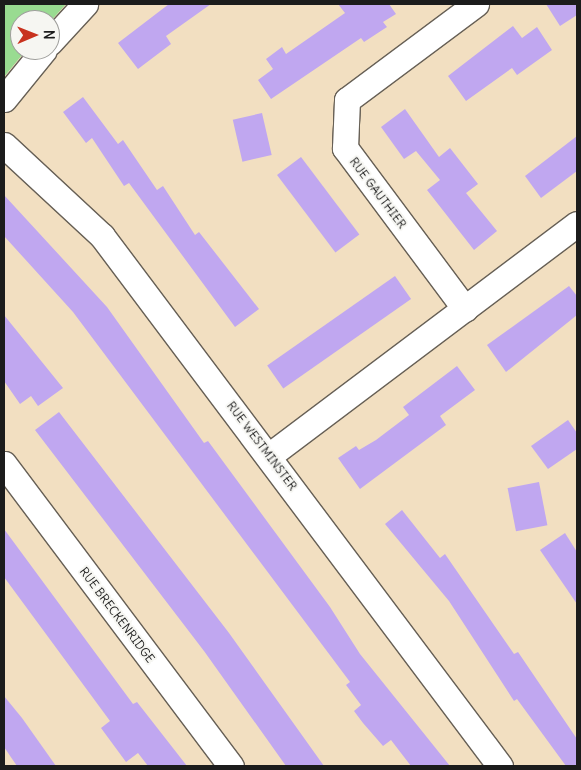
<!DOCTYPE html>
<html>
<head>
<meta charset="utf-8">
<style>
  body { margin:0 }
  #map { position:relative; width:581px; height:770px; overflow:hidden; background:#f2dfc1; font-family:Delius,sans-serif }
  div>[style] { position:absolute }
  .green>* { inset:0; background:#99db91 }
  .building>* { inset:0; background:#c0a7f0; transform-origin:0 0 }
  .roads { filter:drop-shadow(1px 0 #676056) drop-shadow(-1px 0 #676056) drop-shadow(0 1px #676056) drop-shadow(0 -1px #676056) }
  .minor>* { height:25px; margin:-12.5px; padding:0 12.5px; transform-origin:12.5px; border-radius:12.5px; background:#fff }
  span { translate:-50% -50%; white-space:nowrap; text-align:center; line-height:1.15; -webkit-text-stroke:4px #f6f6f2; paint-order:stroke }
  .street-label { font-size:12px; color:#1c1c1c }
  .frame { position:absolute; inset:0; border:5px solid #1c1c1c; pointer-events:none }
  .north { position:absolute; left:10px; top:10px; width:50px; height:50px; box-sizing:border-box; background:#f6f6f2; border:1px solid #9f9f9c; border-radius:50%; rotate:89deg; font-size:14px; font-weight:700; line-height:20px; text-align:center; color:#1c1c1c }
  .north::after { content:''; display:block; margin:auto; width:18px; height:22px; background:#c8321e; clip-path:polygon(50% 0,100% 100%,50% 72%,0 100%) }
</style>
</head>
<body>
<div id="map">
  <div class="green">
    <div style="clip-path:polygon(4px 4px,66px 4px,50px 22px,20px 20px,20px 50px,26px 50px,4px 77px)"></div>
  </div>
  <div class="building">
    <div style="clip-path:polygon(169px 4px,211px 4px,166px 36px,171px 44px,138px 69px,118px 43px)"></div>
    <div style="clip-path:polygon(338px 4px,389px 4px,396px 14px,383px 22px,387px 27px,364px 42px,361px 38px,271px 99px,258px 80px,273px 69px,266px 59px,282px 47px,286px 54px,345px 13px)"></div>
    <div style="clip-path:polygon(546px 4px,577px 4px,577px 15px,560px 26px)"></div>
    <div style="clip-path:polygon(513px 26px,522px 38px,537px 27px,552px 50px,517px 75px,512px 68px,466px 101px,448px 76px)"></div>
    <div style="clip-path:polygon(83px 97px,118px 144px,123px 140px,157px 190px,163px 186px,195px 235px,199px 232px,259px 309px,235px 327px,129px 183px,124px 186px,92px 138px,86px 143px,63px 112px)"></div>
    <div style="clip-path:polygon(405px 109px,439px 157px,450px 148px,478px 184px,466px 193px,497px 231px,474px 250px,427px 190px,440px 180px,416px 151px,404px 159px,381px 127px)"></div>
    <div style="left:262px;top:113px;width:43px;height:30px;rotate:77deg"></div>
    <div style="clip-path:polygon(577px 136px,577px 171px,541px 198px,525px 176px)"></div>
    <div style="left:301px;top:157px;width:97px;height:30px;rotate:53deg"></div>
    <div style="clip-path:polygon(4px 195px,107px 307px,204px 443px,208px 441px,330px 607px,360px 654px,450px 766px,411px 766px,391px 740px,383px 746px,363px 723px,354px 711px,361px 705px,346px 685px,350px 682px,73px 312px,4px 236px)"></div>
    <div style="left:395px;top:276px;width:28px;height:156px;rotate:55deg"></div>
    <div style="clip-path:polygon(569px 286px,577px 296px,577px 315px,506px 372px,487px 345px)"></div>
    <div style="clip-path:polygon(4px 315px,63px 388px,38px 406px,31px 396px,20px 404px,4px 381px)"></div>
    <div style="clip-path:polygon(457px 366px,475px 390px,440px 416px,446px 425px,360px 489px,338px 458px,356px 446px,359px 450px,376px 440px,409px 415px,403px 407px)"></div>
    <div style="clip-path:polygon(59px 412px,229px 633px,324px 766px,286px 766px,204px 651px,35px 430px)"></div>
    <div style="clip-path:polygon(568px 420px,577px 433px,577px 449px,548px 469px,531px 446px)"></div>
    <div style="left:539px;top:482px;width:44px;height:32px;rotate:79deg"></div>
    <div style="clip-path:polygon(402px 510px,440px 558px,445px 554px,514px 654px,518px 652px,577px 739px,577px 766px,566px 766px,517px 699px,514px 701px,449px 601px,385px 524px)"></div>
    <div style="clip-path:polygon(4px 529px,133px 704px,137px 702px,187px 766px,148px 766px,138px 753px,126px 762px,101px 728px,110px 721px,4px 577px)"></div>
    <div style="clip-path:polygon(565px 533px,577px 552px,577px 604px,540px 550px)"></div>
    <div style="clip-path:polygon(4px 696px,22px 718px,56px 766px,17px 766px,4px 747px)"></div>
  </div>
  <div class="roads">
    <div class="minor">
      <div style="left:50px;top:42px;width:52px;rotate:-47.4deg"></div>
      <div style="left:4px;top:99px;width:63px;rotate:-50.8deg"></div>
      <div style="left:4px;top:145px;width:134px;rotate:42.9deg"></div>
      <div style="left:102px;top:236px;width:663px;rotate:53.1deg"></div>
      <div style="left:465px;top:309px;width:201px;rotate:-126.7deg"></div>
      <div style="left:345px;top:148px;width:48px;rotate:-87.6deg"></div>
      <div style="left:347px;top:100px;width:161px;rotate:-36.7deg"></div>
      <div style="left:270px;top:455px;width:384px;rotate:-37deg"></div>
      <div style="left:4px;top:464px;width:378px;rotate:53.1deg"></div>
    </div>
  </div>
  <div class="street-label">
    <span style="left:378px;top:193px;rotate:53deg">RUE GAUTHIER</span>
    <span style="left:262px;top:446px;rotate:53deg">RUE WESTMINSTER</span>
    <span style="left:117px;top:615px;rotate:53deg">RUE BRECKENRIDGE</span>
  </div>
  <div class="frame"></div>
  <div class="north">N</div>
</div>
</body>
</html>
